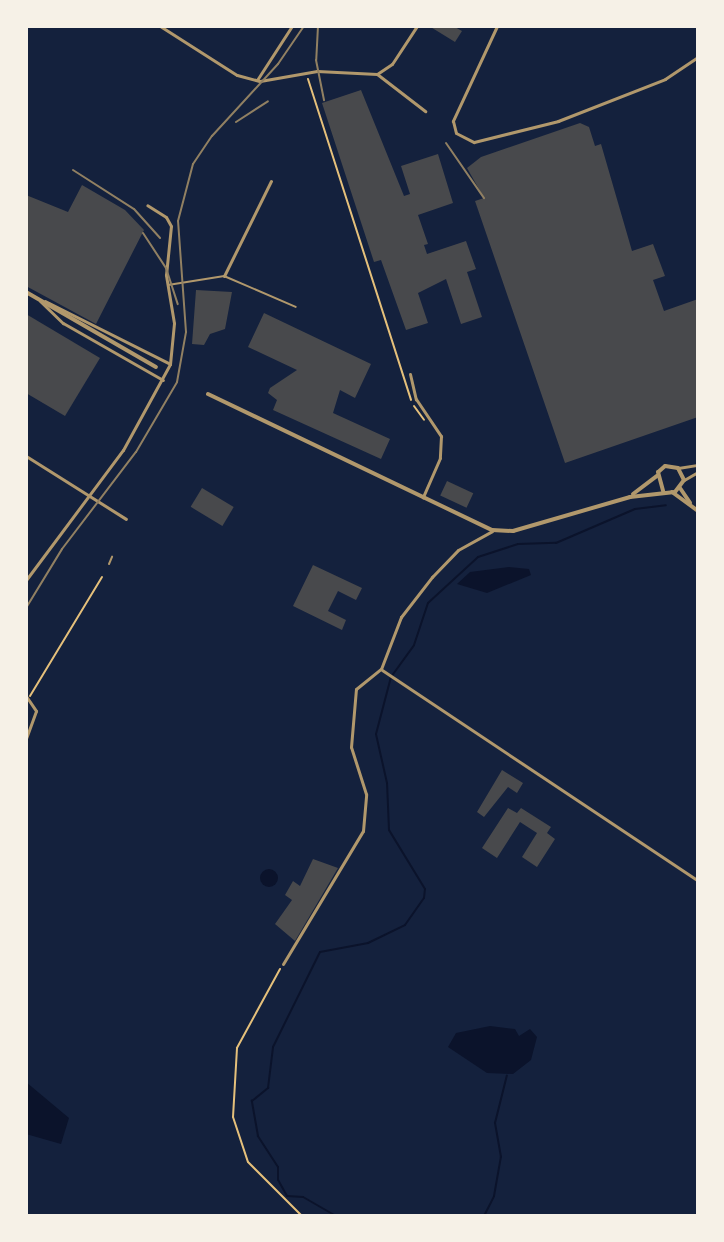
<!DOCTYPE html>
<html>
<head>
<meta charset="utf-8">
<style>
  body { margin:0 }
  #map { position:relative; width:724px; height:1242px; overflow:hidden; background:#14213d; font-family:Figtree,sans-serif }
  div>[style] { position:absolute }
  .water>* { inset:0; background:#0b132b }
  .round { border-radius:50% }
  .stream>* { height:2px; margin:-1px; padding:0 1px; transform-origin:1px; border-radius:1px; background:#0b132b }
  .building>* { inset:0; background:#48494c; transform-origin:0 0 }
  .path>* { height:2px; margin:-1px; padding:0 1px; transform-origin:1px; border-radius:1px; background:#e5c07b }
  .service>* { height:2px; margin:-1px; padding:0 1px; transform-origin:1px; border-radius:1px; background:#b1986c }
  .minor>* { height:3px; margin:-1.5px; padding:0 1.5px; transform-origin:1.5px; border-radius:1.5px; background:#b1986c }
  .tertiary>* { height:4px; margin:-2px; padding:0 2px; transform-origin:2px; border-radius:2px; background:#b1986c }
  .rail>* { height:2px; margin:-1px; padding:0 1px; transform-origin:1px; border-radius:1px; background:#918062 }
  span { translate:-50% -50%; white-space:nowrap; text-align:center; line-height:1.15; -webkit-text-stroke:8px #f6f1e7; paint-order:stroke }
  .frame { position:absolute; inset:0; border:28px solid #f6f1e7; pointer-events:none }
</style>
</head>
<body>
<div id="map">
  <div class="water">
    <div style="clip-path:polygon(509px 567px,529px 569px,531px 575px,487px 593px,457px 584px,470px 572px)"></div>
    <div class="round" style="left:260px;top:869px;width:18px;height:18px"></div>
    <div style="clip-path:polygon(490px 1026px,515px 1029px,519px 1036px,530px 1029px,537px 1037px,531px 1060px,513px 1074px,487px 1073px,448px 1047px,456px 1033px)"></div>
    <div style="clip-path:polygon(26px 1082px,69px 1118px,61px 1144px,26px 1134px)"></div>
  </div>
  <div class="stream">
    <div style="left:336px;top:1216px;width:38px;rotate:-150deg"></div>
    <div style="left:303px;top:1197px;width:16px;rotate:-176deg"></div>
    <div style="left:287px;top:1196px;width:18px;rotate:-119deg"></div>
    <div style="left:278px;top:1180px;width:13px;rotate:-90deg"></div>
    <div style="left:278px;top:1167px;width:37px;rotate:-123deg"></div>
    <div style="left:258px;top:1136px;width:36px;rotate:-100deg"></div>
    <div style="left:252px;top:1101px;width:21px;rotate:-39deg"></div>
    <div style="left:268px;top:1088px;width:41px;rotate:-83deg"></div>
    <div style="left:273px;top:1047px;width:106px;rotate:-63.7deg"></div>
    <div style="left:320px;top:952px;width:49px;rotate:-10.6deg"></div>
    <div style="left:368px;top:943px;width:41px;rotate:-25.9deg"></div>
    <div style="left:405px;top:925px;width:33px;rotate:-55deg"></div>
    <div style="left:424px;top:898px;width:9px;rotate:-84deg"></div>
    <div style="left:425px;top:889px;width:69px;rotate:-121.4deg"></div>
    <div style="left:389px;top:830px;width:47px;rotate:-92.4deg"></div>
    <div style="left:387px;top:783px;width:50px;rotate:-102.7deg"></div>
    <div style="left:376px;top:734px;width:59px;rotate:-75.3deg"></div>
    <div style="left:391px;top:677px;width:39px;rotate:-54deg"></div>
    <div style="left:414px;top:645px;width:44px;rotate:-71.6deg"></div>
    <div style="left:428px;top:603px;width:68px;rotate:-42.6deg"></div>
    <div style="left:478px;top:557px;width:42px;rotate:-18deg"></div>
    <div style="left:518px;top:544px;width:38px;rotate:-2deg"></div>
    <div style="left:556px;top:543px;width:86px;rotate:-23.3deg"></div>
    <div style="left:635px;top:509px;width:31px;rotate:-7deg"></div>
    <div style="left:484px;top:1216px;width:22px;rotate:-63deg"></div>
    <div style="left:494px;top:1196px;width:40px;rotate:-80deg"></div>
    <div style="left:501px;top:1157px;width:35px;rotate:-100deg"></div>
    <div style="left:495px;top:1123px;width:49px;rotate:-76deg"></div>
  </div>
  <div class="building">
    <div style="clip-path:polygon(429px 26px,453px 26px,462px 31px,455px 42px)"></div>
    <div style="clip-path:polygon(361px 90px,404px 196px,410px 194px,401px 166px,438px 154px,453px 203px,418px 215px,428px 244px,424px 245px,427px 254px,466px 241px,476px 269px,467px 272px,482px 317px,461px 324px,446px 279px,418px 293px,428px 323px,406px 330px,381px 260px,374px 262px,322px 103px)"></div>
    <div style="clip-path:polygon(580px 123px,589px 127px,595px 146px,601px 144px,632px 251px,653px 244px,665px 276px,653px 280px,664px 311px,698px 299px,698px 417px,565px 463px,475px 201px,484px 198px,467px 168px,481px 157px)"></div>
    <div style="clip-path:polygon(82px 185px,125px 210px,144px 230px,96px 324px,26px 286px,26px 195px,68px 212px)"></div>
    <div style="clip-path:polygon(196px 290px,232px 292px,225px 329px,210px 334px,204px 345px,192px 344px)"></div>
    <div style="clip-path:polygon(264px 313px,371px 364px,355px 398px,340px 390px,333px 413px,390px 439px,381px 459px,273px 410px,277px 400px,268px 393px,270px 388px,297px 370px,248px 347px)"></div>
    <div style="clip-path:polygon(26px 314px,100px 358px,65px 416px,26px 393px)"></div>
    <div style="left:447px;top:481px;width:29px;height:16px;rotate:25deg"></div>
    <div style="left:202px;top:488px;width:37px;height:22px;rotate:31deg"></div>
    <div style="clip-path:polygon(313px 565px,362px 588px,356px 600px,338px 591px,328px 611px,346px 620px,342px 630px,293px 606px)"></div>
    <div style="clip-path:polygon(502px 770px,523px 783px,517px 793px,508px 787px,484px 817px,477px 812px)"></div>
    <div style="clip-path:polygon(508px 808px,517px 813px,521px 808px,551px 827px,547px 833px,555px 839px,537px 867px,522px 857px,537px 833px,520px 822px,497px 858px,482px 848px)"></div>
    <div style="clip-path:polygon(313px 859px,338px 868px,295px 941px,275px 924px,292px 900px,285px 895px,293px 881px,300px 886px)"></div>
  </div>
  <div class="path">
    <div style="left:308px;top:79px;width:337px;rotate:72.2deg"></div>
    <div style="left:414px;top:406px;width:17px;rotate:54deg"></div>
    <div style="left:30px;top:696px;width:139px;rotate:-58.8deg"></div>
    <div style="left:280px;top:969px;width:90px;rotate:118.6deg"></div>
    <div style="left:237px;top:1048px;width:69px;rotate:93.3deg"></div>
    <div style="left:233px;top:1117px;width:47px;rotate:71.6deg"></div>
    <div style="left:248px;top:1162px;width:76px;rotate:45deg"></div>
  </div>
  <div class="service">
    <div style="left:168px;top:285px;width:57px;rotate:-9.1deg"></div>
    <div style="left:224px;top:276px;width:78px;rotate:23.3deg"></div>
    <div style="left:109px;top:564px;width:8px;rotate:-67deg"></div>
  </div>
  <div class="minor">
    <div style="left:160px;top:26px;width:91px;rotate:32.5deg"></div>
    <div style="left:237px;top:75px;width:24px;rotate:15deg"></div>
    <div style="left:260px;top:81px;width:58px;rotate:-10deg"></div>
    <div style="left:317px;top:71px;width:60px;rotate:2.9deg"></div>
    <div style="left:377px;top:74px;width:18px;rotate:-34deg"></div>
    <div style="left:392px;top:64px;width:45px;rotate:-56.7deg"></div>
    <div style="left:497px;top:26px;width:105px;rotate:114.9deg"></div>
    <div style="left:453px;top:121px;width:12px;rotate:76deg"></div>
    <div style="left:456px;top:133px;width:20px;rotate:27deg"></div>
    <div style="left:474px;top:142px;width:87px;rotate:-14deg"></div>
    <div style="left:558px;top:121px;width:115px;rotate:-21.4deg"></div>
    <div style="left:665px;top:79px;width:40px;rotate:-34deg"></div>
    <div style="left:377px;top:74px;width:61px;rotate:37.6deg"></div>
    <div style="left:257px;top:80px;width:64px;rotate:-57.1deg"></div>
    <div style="left:224px;top:276px;width:106px;rotate:-63.7deg"></div>
    <div style="left:40px;top:301px;width:32px;rotate:44deg"></div>
    <div style="left:63px;top:323px;width:115px;rotate:29.7deg"></div>
    <div style="left:45px;top:301px;width:140px;rotate:26.7deg"></div>
    <div style="left:410px;top:374px;width:26px;rotate:77deg"></div>
    <div style="left:416px;top:399px;width:45px;rotate:56deg"></div>
    <div style="left:441px;top:436px;width:22px;rotate:93deg"></div>
    <div style="left:440px;top:458px;width:43px;rotate:113.6deg"></div>
    <div style="left:26px;top:456px;width:118px;rotate:32.2deg"></div>
    <div style="left:678px;top:468px;width:20px;rotate:-9deg"></div>
    <div style="left:684px;top:480px;width:16px;rotate:-30deg"></div>
    <div style="left:26px;top:580px;width:162px;rotate:-53.3deg"></div>
    <div style="left:123px;top:450px;width:98px;rotate:-61.3deg"></div>
    <div style="left:170px;top:364px;width:41px;rotate:-84.4deg"></div>
    <div style="left:174px;top:323px;width:49px;rotate:-99.5deg"></div>
    <div style="left:166px;top:275px;width:49px;rotate:-84.2deg"></div>
    <div style="left:171px;top:226px;width:10px;rotate:-119deg"></div>
    <div style="left:166px;top:217px;width:22px;rotate:-148deg"></div>
    <div style="left:382px;top:670px;width:380px;rotate:33.7deg"></div>
    <div style="left:26px;top:696px;width:18px;rotate:56deg"></div>
    <div style="left:36px;top:711px;width:29px;rotate:110deg"></div>
    <div style="left:283px;top:964px;width:155px;rotate:-59deg"></div>
    <div style="left:363px;top:831px;width:37px;rotate:-85deg"></div>
    <div style="left:366px;top:794px;width:49px;rotate:-107.7deg"></div>
    <div style="left:351px;top:747px;width:58px;rotate:-85.1deg"></div>
    <div style="left:356px;top:689px;width:32px;rotate:-39deg"></div>
    <div style="left:381px;top:669px;width:56px;rotate:-69deg"></div>
    <div style="left:401px;top:617px;width:51px;rotate:-52.2deg"></div>
    <div style="left:432px;top:577px;width:37px;rotate:-46deg"></div>
    <div style="left:458px;top:550px;width:39px;rotate:-29deg"></div>
  </div>
  <div class="tertiary">
    <div style="left:26px;top:292px;width:150px;rotate:30deg"></div>
    <div style="left:208px;top:394px;width:315px;rotate:25.6deg"></div>
    <div style="left:492px;top:530px;width:21px;rotate:3deg"></div>
    <div style="left:513px;top:531px;width:122px;rotate:-16.2deg"></div>
    <div style="left:630px;top:497px;width:45px;rotate:-6.3deg"></div>
    <div style="left:675px;top:492px;width:15px;rotate:-53deg"></div>
    <div style="left:684px;top:480px;width:13px;rotate:-117deg"></div>
    <div style="left:678px;top:468px;width:13px;rotate:-171deg"></div>
    <div style="left:665px;top:466px;width:9px;rotate:139deg"></div>
    <div style="left:658px;top:472px;width:20px;rotate:75deg"></div>
    <div style="left:680px;top:488px;width:18px;rotate:56deg"></div>
    <div style="left:672px;top:492px;width:32px;rotate:36deg"></div>
    <div style="left:633px;top:494px;width:30px;rotate:-37deg"></div>
  </div>
  <div class="rail">
    <div style="left:318px;top:26px;width:34px;rotate:93deg"></div>
    <div style="left:316px;top:60px;width:41px;rotate:78.7deg"></div>
    <div style="left:236px;top:122px;width:38px;rotate:-33deg"></div>
    <div style="left:446px;top:143px;width:67px;rotate:55.4deg"></div>
    <div style="left:73px;top:170px;width:72px;rotate:32.6deg"></div>
    <div style="left:134px;top:209px;width:39px;rotate:48deg"></div>
    <div style="left:143px;top:233px;width:42px;rotate:56.7deg"></div>
    <div style="left:166px;top:268px;width:38px;rotate:72deg"></div>
    <div style="left:26px;top:608px;width:69px;rotate:-58.6deg"></div>
    <div style="left:62px;top:549px;width:122px;rotate:-52.7deg"></div>
    <div style="left:136px;top:452px;width:81px;rotate:-59.6deg"></div>
    <div style="left:177px;top:382px;width:51px;rotate:-79.8deg"></div>
    <div style="left:186px;top:332px;width:111px;rotate:-94.1deg"></div>
    <div style="left:178px;top:221px;width:59px;rotate:-75.3deg"></div>
    <div style="left:193px;top:164px;width:34px;rotate:-56deg"></div>
    <div style="left:212px;top:136px;width:98px;rotate:-47.5deg"></div>
    <div style="left:278px;top:64px;width:46px;rotate:-55.6deg"></div>
  </div>
  <div class="frame"></div>
</div>
</body>
</html>
